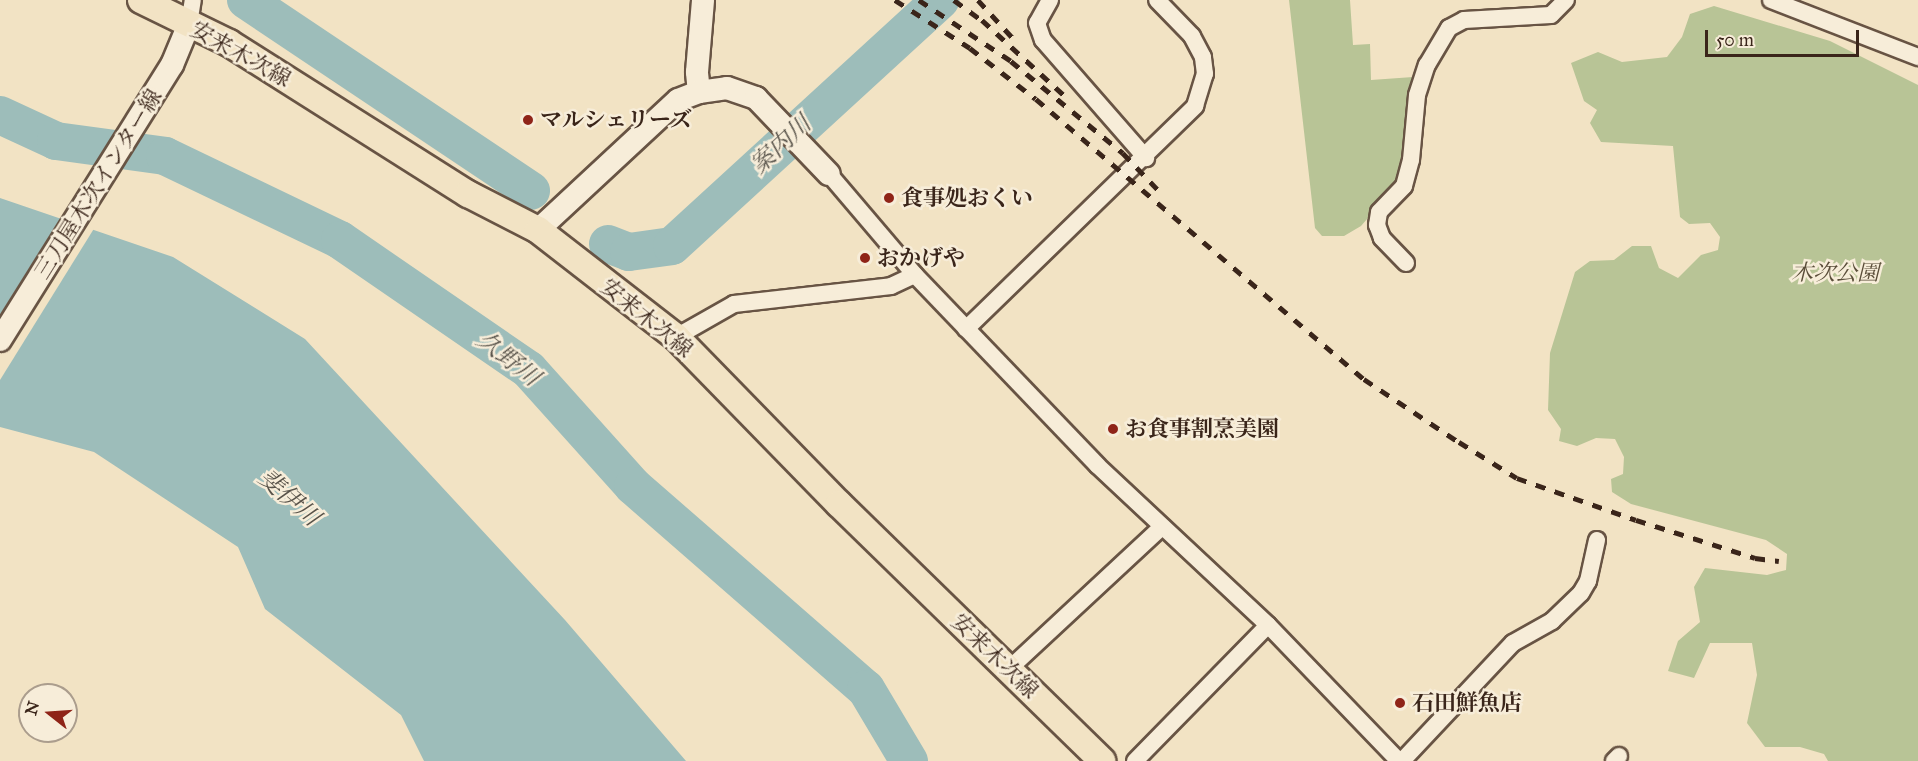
<!DOCTYPE html>
<html>
<head>
<meta charset="utf-8">
<style>
  body { margin:0 }
  #map { position:relative; width:1918px; height:761px; overflow:hidden; background:#f2e3c4; font-family:"IM FELL Great Primer","Noto Serif JP",serif }
  div>[style] { position:absolute }
  .green>* { inset:0; background:#b8c496 }
  .water>* { inset:0; background:#9dbdba }
  .pier>* { inset:0; background:#f2e3c4 }
  .river>* { height:38px; margin:-19px; padding:0 19px; transform-origin:19px; border-radius:19px; background:#9dbdba }
  .roads { filter:drop-shadow(2px 0 #685444) drop-shadow(-2px 0 #685444) drop-shadow(0 2px #685444) drop-shadow(0 -2px #685444) }
  .street>* { height:16px; margin:-8px; padding:0 8px; transform-origin:8px; border-radius:8px; background:#f7edd9 }
  .secondary>* { height:22px; margin:-11px; padding:0 11px; transform-origin:11px; border-radius:11px; background:#f7edd9 }
  .primary>* { height:26px; margin:-13px; padding:0 13px; transform-origin:13px; border-radius:13px; background:#f2e3c4 }
  .rail>* { height:4.5px; margin-top:-2.25px; transform-origin:0; background:repeating-linear-gradient(90deg,#3a251a 0 10px,transparent 0 20px) }
  .dots>* { width:16px; height:16px; translate:-50% -50%; box-sizing:border-box; border:3px solid #f7edd9; border-radius:50% }
  span { translate:-50% -50%; white-space:nowrap; text-align:center; line-height:1.15; -webkit-text-stroke:5px #f7edd9; paint-order:stroke }
  .street-label { font-size:22px; color:#3a251a }
  .poi-label { font-size:22px; color:#3a251a; font-weight:700 }
  .left { translate:0 -50%; text-align:left }
  .park-label { font-size:22px; color:#5a4d39; font-style:italic }
  .water-label { font-size:24px; color:#58534a; font-style:italic }
  .north { position:absolute; left:18px; top:683px; width:60px; height:60px; box-sizing:border-box; background:#f7edd9; border:2px solid #ab9d8d; border-radius:50%; rotate:287deg; font-size:16px; font-weight:700; line-height:24px; text-align:center; color:#3a251a }
  .north::after { content:''; display:block; margin:auto; width:21px; height:27px; background:#8f2418; clip-path:polygon(50% 0,100% 100%,50% 72%,0 100%) }
  .scale { position:absolute; left:1705px; top:30px; width:154px; height:27px; box-sizing:border-box; border:3px solid #3a251a; border-top:0; padding-left:8px; font-size:18px; line-height:21px; white-space:nowrap; color:#3a251a; -webkit-text-stroke:4px #f7edd9; paint-order:stroke }
</style>
</head>
<body>
<div id="map">
  <div class="green">
    <div style="clip-path:polygon(1289px 0,1350px 0,1353px 45px,1370px 44px,1371px 80px,1413px 77px,1407px 156px,1399px 182px,1361px 226px,1344px 236px,1322px 236px,1315px 228px)"></div>
    <div style="clip-path:polygon(1714px 6px,1830px 41px,1918px 85px,1918px 761px,1828px 761px,1824px 754px,1800px 747px,1765px 747px,1747px 723px,1757px 675px,1752px 643px,1710px 643px,1694px 678px,1668px 671px,1678px 641px,1700px 622px,1694px 587px,1705px 568px,1767px 575px,1786px 570px,1787px 554px,1766px 540px,1631px 504px,1612px 492px,1611px 479px,1623px 474px,1624px 457px,1615px 439px,1596px 438px,1577px 446px,1559px 441px,1561px 429px,1548px 410px,1550px 353px,1575px 272px,1590px 261px,1614px 260px,1632px 246px,1651px 246px,1659px 268px,1678px 278px,1701px 255px,1718px 250px,1720px 237px,1710px 223px,1689px 224px,1680px 217px,1673px 146px,1601px 142px,1590px 123px,1597px 110px,1584px 101px,1571px 63px,1598px 52px,1622px 62px,1667px 57px,1682px 37px,1690px 14px)"></div>
  </div>
  <div class="water">
    <div style="clip-path:polygon(0 198px,173px 257px,305px 339px,565px 620px,686px 761px,424px 761px,401px 715px,265px 609px,238px 547px,94px 452px,0 427px)"></div>
  </div>
  <div class="pier">
    <div style="clip-path:polygon(62px 216px,95px 227px,0 380px,0 315px)"></div>
  </div>
  <div class="river">
    <div style="left:246px;top:0;width:343px;rotate:33.8deg"></div>
    <div style="left:0;top:115px;width:62px;rotate:24.9deg"></div>
    <div style="left:56px;top:141px;width:110px;rotate:7.8deg"></div>
    <div style="left:165px;top:156px;width:194px;rotate:25.6deg"></div>
    <div style="left:340px;top:240px;width:229px;rotate:34.5deg"></div>
    <div style="left:529px;top:370px;width:156px;rotate:48.1deg"></div>
    <div style="left:633px;top:486px;width:309px;rotate:41.1deg"></div>
    <div style="left:866px;top:689px;width:84px;rotate:59.2deg"></div>
    <div style="left:608px;top:244px;width:22px;rotate:21deg"></div>
    <div style="left:629px;top:252px;width:43px;rotate:-7.9deg"></div>
    <div style="left:672px;top:246px;width:364px;rotate:-42.5deg"></div>
  </div>
  <div class="roads">
    <div class="street">
      <div style="left:1050px;top:0;width:26px;rotate:119deg"></div>
      <div style="left:1037px;top:23px;width:18px;rotate:71deg"></div>
      <div style="left:1043px;top:40px;width:157px;rotate:48.9deg"></div>
      <div style="left:1771px;top:0;width:158px;rotate:21.2deg"></div>
      <div style="left:189px;top:24px;width:24px;rotate:-81deg"></div>
      <div style="left:829px;top:174px;width:133px;rotate:49.6deg"></div>
      <div style="left:915px;top:275px;width:263px;rotate:46.2deg"></div>
      <div style="left:1097px;top:465px;width:234px;rotate:43.1deg"></div>
      <div style="left:1268px;top:625px;width:189px;rotate:46.1deg"></div>
      <div style="left:1406px;top:263px;width:35px;rotate:-134deg"></div>
      <div style="left:1382px;top:238px;width:14px;rotate:-111deg"></div>
      <div style="left:1377px;top:225px;width:13px;rotate:-81deg"></div>
      <div style="left:1379px;top:212px;width:36px;rotate:-46deg"></div>
      <div style="left:1404px;top:186px;width:27px;rotate:-75deg"></div>
      <div style="left:1411px;top:160px;width:65px;rotate:-84.7deg"></div>
      <div style="left:1417px;top:95px;width:32px;rotate:-72deg"></div>
      <div style="left:1427px;top:65px;width:43px;rotate:-59.3deg"></div>
      <div style="left:1449px;top:28px;width:17px;rotate:-28deg"></div>
      <div style="left:1464px;top:20px;width:87px;rotate:-3.3deg"></div>
      <div style="left:1551px;top:15px;width:21px;rotate:-45deg"></div>
      <div style="left:966px;top:329px;width:320px;rotate:-44.2deg"></div>
      <div style="left:1195px;top:106px;width:34px;rotate:-73deg"></div>
      <div style="left:1205px;top:74px;width:17px;rotate:-97deg"></div>
      <div style="left:1203px;top:57px;width:24px;rotate:-118deg"></div>
      <div style="left:1192px;top:36px;width:50px;rotate:-134.2deg"></div>
      <div style="left:676px;top:337px;width:67px;rotate:-29.6deg"></div>
      <div style="left:734px;top:304px;width:158px;rotate:-6.5deg"></div>
      <div style="left:891px;top:286px;width:26px;rotate:-25deg"></div>
      <div style="left:1009px;top:669px;width:209px;rotate:-42.9deg"></div>
      <div style="left:1135px;top:761px;width:190px;rotate:-45.6deg"></div>
      <div style="left:1402px;top:761px;width:162px;rotate:-46.8deg"></div>
      <div style="left:1513px;top:643px;width:45px;rotate:-29.4deg"></div>
      <div style="left:1552px;top:621px;width:40px;rotate:-44deg"></div>
      <div style="left:1581px;top:593px;width:14px;rotate:-60deg"></div>
      <div style="left:1588px;top:581px;width:42px;rotate:-77.6deg"></div>
      <div style="left:1614px;top:761px;width:7px;rotate:-45deg"></div>
    </div>
    <div class="secondary">
      <div style="left:699px;top:92px;width:20px;rotate:-96deg"></div>
      <div style="left:697px;top:72px;width:72px;rotate:-85.2deg"></div>
      <div style="left:538px;top:230px;width:191px;rotate:-42.9deg"></div>
      <div style="left:678px;top:100px;width:22px;rotate:-21deg"></div>
      <div style="left:699px;top:92px;width:28px;rotate:-8deg"></div>
      <div style="left:727px;top:88px;width:31px;rotate:19deg"></div>
      <div style="left:756px;top:98px;width:105px;rotate:46.2deg"></div>
      <div style="left:0;top:340px;width:324px;rotate:-58deg"></div>
      <div style="left:172px;top:65px;width:44px;rotate:-67.5deg"></div>
    </div>
    <div class="primary">
      <div style="left:141px;top:0;width:98px;rotate:26deg"></div>
      <div style="left:229px;top:43px;width:283px;rotate:32.3deg"></div>
      <div style="left:468px;top:194px;width:79px;rotate:27.2deg"></div>
      <div style="left:538px;top:230px;width:175px;rotate:37.8deg"></div>
      <div style="left:676px;top:337px;width:233px;rotate:45.7deg"></div>
      <div style="left:839px;top:504px;width:368px;rotate:44.3deg"></div>
    </div>
  </div>
  <div class="rail">
    <div style="left:895px;top:0;width:89px;rotate:32.6deg"></div>
    <div style="left:970px;top:48px;width:83px;rotate:37.7deg"></div>
    <div style="left:1036px;top:99px;width:431px;rotate:40.5deg"></div>
    <div style="left:1364px;top:379px;width:114px;rotate:33.6deg"></div>
    <div style="left:1459px;top:442px;width:68px;rotate:31.8deg"></div>
    <div style="left:1517px;top:478px;width:126px;rotate:19.4deg"></div>
    <div style="left:1636px;top:520px;width:125px;rotate:17.7deg"></div>
    <div style="left:1755px;top:558px;width:24px;rotate:7deg"></div>
    <div style="left:919px;top:0;width:110px;rotate:33.5deg"></div>
    <div style="left:1011px;top:61px;width:145px;rotate:39.4deg"></div>
    <div style="left:1123px;top:153px;width:59px;rotate:46.4deg"></div>
    <div style="left:954px;top:0;width:34px;rotate:36deg"></div>
    <div style="left:982px;top:20px;width:115px;rotate:42.5deg"></div>
    <div style="left:978px;top:0;width:52px;rotate:47.4deg"></div>
  </div>
  <div class="dots">
    <div style="left:528px;top:120px;background:#8f2418"></div>
    <div style="left:889px;top:198px;background:#8f2418"></div>
    <div style="left:865px;top:258px;background:#8f2418"></div>
    <div style="left:1113px;top:429px;background:#8f2418"></div>
    <div style="left:1400px;top:703px;background:#8f2418"></div>
  </div>
  <div class="street-label">
    <span style="left:241px;top:54px;rotate:29deg">安来木次線</span>
    <span style="left:98px;top:184px;rotate:-58deg">三刀屋木次インター線</span>
    <span style="left:647px;top:318px;rotate:39deg">安来木次線</span>
    <span style="left:995px;top:656px;rotate:44deg">安来木次線</span>
  </div>
  <div class="poi-label">
    <span class="left" style="left:540px;top:120px">マルシェリーズ</span>
    <span class="left" style="left:901px;top:198px">食事処おくい</span>
    <span class="left" style="left:877px;top:258px">おかげや</span>
    <span class="left" style="left:1125px;top:429px">お食事割烹美園</span>
    <span class="left" style="left:1412px;top:703px">石田鮮魚店</span>
  </div>
  <div class="park-label">
    <span style="left:1835px;top:273px">木次公園</span>
  </div>
  <div class="water-label">
    <span style="left:781px;top:145px;rotate:-43deg">案内川</span>
    <span style="left:508px;top:359px;rotate:38deg">久野川</span>
    <span style="left:289px;top:498px;rotate:41deg">斐伊川</span>
  </div>
  <div class="north">N</div>
  <div class="scale">50 m</div>
</div>
</body>
</html>
